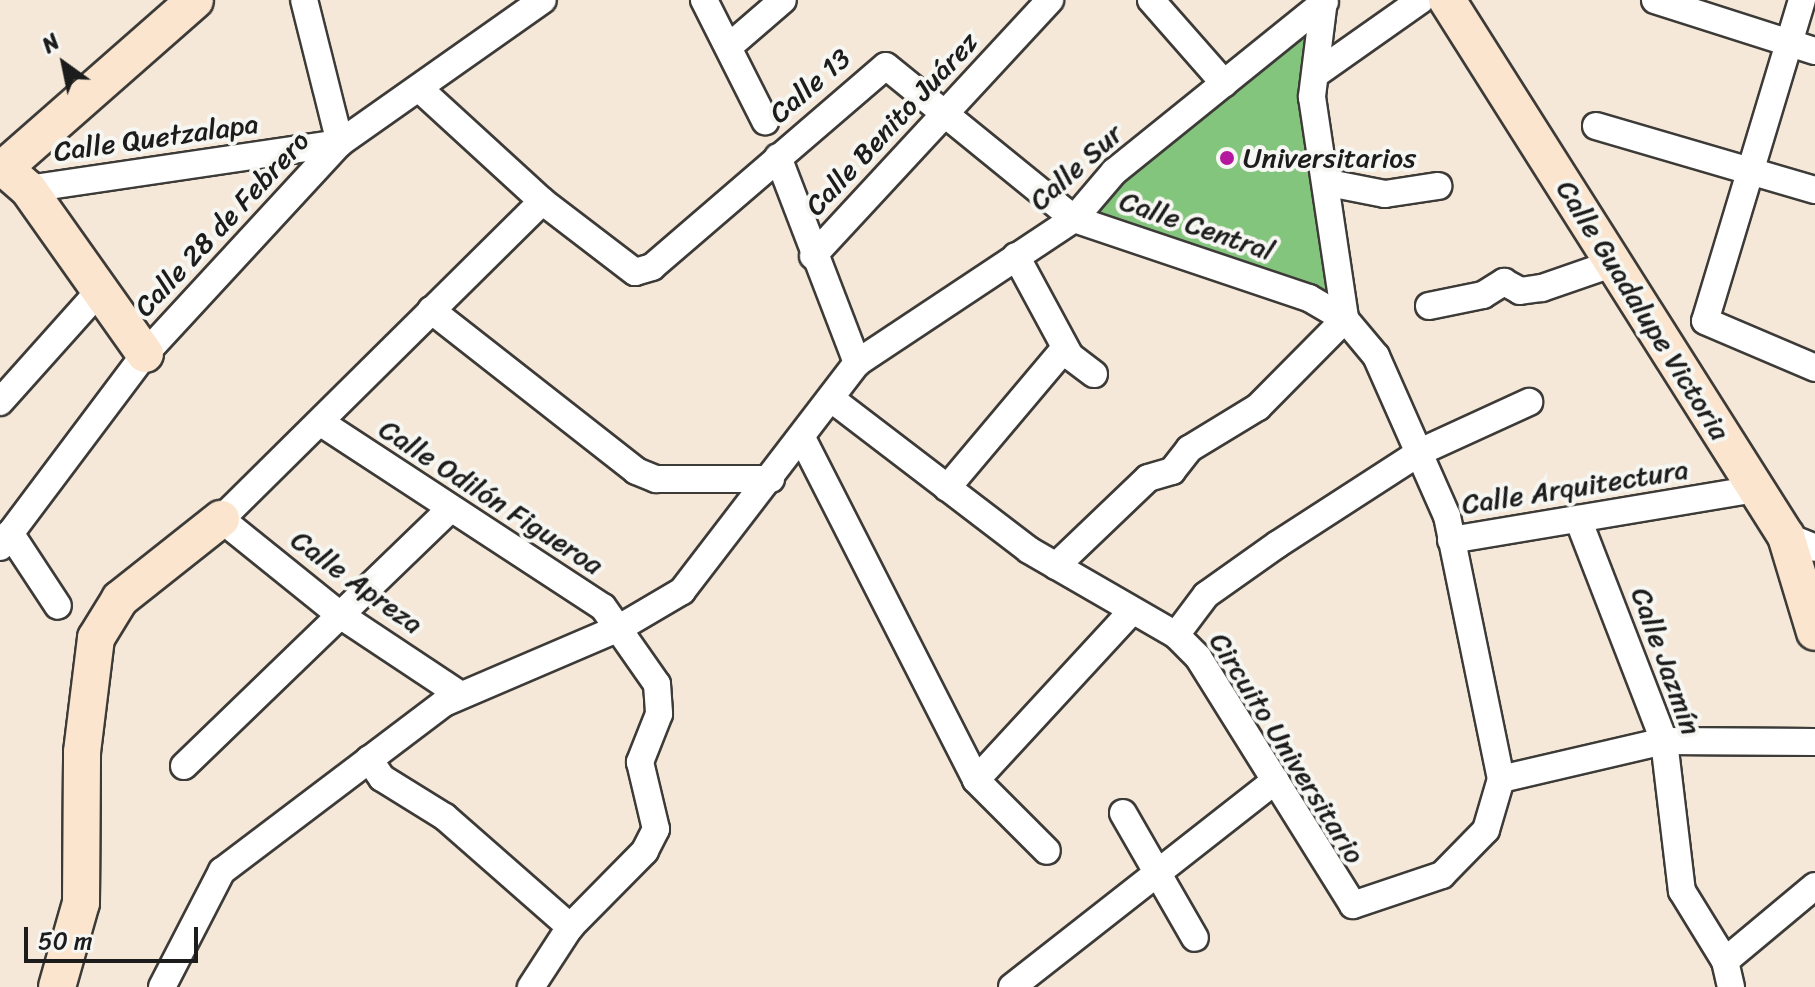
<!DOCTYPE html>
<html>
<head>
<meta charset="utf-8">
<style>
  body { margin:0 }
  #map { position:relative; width:1815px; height:987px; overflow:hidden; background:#f5e8d8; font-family:Sriracha,sans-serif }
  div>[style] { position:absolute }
  .green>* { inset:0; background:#84c57d }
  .roads { filter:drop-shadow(2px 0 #3d3b38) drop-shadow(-2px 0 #3d3b38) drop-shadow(0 2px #3d3b38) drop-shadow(0 -2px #3d3b38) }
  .street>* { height:26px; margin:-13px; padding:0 13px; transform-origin:13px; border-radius:13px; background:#fff }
  .secondary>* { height:36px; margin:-18px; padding:0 18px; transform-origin:18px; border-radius:18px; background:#fbe5cf }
  .dots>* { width:22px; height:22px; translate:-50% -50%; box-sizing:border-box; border:4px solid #f6f6f2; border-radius:50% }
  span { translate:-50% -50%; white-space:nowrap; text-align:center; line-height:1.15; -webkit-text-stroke:8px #f6f6f2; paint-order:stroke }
  .street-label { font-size:28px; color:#1c1c1c }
  .poi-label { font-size:28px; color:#1c1c1c }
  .left { translate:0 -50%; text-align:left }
  .north { position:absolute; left:24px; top:24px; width:80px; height:80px; -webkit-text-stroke:6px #f6f6f2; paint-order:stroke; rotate:327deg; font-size:22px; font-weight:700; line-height:32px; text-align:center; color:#1c1c1c }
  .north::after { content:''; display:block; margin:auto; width:28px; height:36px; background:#1c1c1c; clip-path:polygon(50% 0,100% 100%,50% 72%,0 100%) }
  .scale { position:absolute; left:24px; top:927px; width:174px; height:36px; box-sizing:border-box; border:4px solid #1c1c1c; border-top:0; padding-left:10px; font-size:24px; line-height:28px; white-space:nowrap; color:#1c1c1c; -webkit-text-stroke:6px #f6f6f2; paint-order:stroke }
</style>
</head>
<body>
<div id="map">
  <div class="green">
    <div style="clip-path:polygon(1319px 15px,1334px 302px,1085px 216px,1125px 171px)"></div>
  </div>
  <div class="roads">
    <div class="street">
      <div style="left:704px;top:0;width:136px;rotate:63.2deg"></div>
      <div style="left:1151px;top:0;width:111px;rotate:48.7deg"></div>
      <div style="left:1324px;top:0;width:98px;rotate:97.1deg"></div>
      <div style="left:1312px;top:97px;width:224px;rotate:81.5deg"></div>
      <div style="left:1655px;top:0;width:168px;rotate:17.7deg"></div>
      <div style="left:1802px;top:0;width:335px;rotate:106.8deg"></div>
      <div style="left:1705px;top:321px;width:120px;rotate:23.1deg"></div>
      <div style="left:732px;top:44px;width:67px;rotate:-40.8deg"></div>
      <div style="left:1316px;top:74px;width:128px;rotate:-35.2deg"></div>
      <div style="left:422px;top:91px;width:163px;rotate:42.5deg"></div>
      <div style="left:542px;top:201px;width:117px;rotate:37.4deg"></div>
      <div style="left:635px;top:272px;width:18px;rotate:-16deg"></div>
      <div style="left:652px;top:267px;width:308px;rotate:-40.7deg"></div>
      <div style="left:886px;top:66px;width:242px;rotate:39.1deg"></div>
      <div style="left:1074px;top:219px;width:248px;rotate:18.6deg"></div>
      <div style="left:1309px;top:298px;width:42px;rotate:30.3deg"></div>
      <div style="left:1345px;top:319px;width:48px;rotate:50deg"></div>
      <div style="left:1376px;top:356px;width:175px;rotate:66.1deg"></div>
      <div style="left:1447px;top:516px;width:268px;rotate:78.4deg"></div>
      <div style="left:1501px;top:779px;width:53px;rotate:106.4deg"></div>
      <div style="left:1486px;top:830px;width:63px;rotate:134.4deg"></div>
      <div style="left:1442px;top:875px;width:94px;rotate:161.4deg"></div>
      <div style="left:1353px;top:905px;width:292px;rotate:-122deg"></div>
      <div style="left:1198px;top:657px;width:31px;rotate:-135deg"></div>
      <div style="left:1176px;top:635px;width:170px;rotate:-150deg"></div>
      <div style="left:1029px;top:550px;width:247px;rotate:-142.6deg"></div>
      <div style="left:1596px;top:126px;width:228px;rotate:16.3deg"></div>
      <div style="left:778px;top:157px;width:221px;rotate:69deg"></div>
      <div style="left:1329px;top:183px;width:57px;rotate:11.1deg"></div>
      <div style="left:1385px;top:194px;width:54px;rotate:-8.6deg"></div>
      <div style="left:28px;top:189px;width:315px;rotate:-8.4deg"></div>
      <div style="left:340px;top:143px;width:147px;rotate:-104.1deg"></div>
      <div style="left:813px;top:256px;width:349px;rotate:-47.2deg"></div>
      <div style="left:1016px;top:256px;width:114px;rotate:61.6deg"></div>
      <div style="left:1070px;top:356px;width:30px;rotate:37deg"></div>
      <div style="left:1429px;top:306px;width:55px;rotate:-11.5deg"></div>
      <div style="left:1483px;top:295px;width:25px;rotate:-32deg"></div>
      <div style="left:1504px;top:282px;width:18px;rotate:29deg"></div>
      <div style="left:1520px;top:291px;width:22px;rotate:-8deg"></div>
      <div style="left:1542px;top:288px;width:76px;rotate:-19.1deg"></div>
      <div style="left:431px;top:310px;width:261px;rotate:38.1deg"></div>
      <div style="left:636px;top:471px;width:22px;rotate:22deg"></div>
      <div style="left:656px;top:479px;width:115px"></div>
      <div style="left:0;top:402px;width:150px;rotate:-48.2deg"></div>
      <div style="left:323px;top:424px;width:334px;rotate:33.2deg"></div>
      <div style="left:603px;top:607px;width:94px;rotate:55deg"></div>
      <div style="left:657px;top:684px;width:30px;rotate:86deg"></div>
      <div style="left:659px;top:714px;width:52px;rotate:111.6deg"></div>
      <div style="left:640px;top:762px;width:69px;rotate:76.6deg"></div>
      <div style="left:656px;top:829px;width:25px;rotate:117deg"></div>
      <div style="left:645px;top:851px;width:107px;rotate:134.6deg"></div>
      <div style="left:570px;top:927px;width:72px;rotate:123deg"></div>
      <div style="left:803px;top:440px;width:381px;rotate:63deg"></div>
      <div style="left:976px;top:780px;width:100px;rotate:45deg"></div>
      <div style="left:947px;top:488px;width:183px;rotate:-49.9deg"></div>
      <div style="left:1578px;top:519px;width:238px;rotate:68.8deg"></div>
      <div style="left:1664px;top:741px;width:151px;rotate:83.2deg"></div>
      <div style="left:1682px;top:891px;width:82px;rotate:58.4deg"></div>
      <div style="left:10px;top:533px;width:87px;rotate:56.7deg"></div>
      <div style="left:1786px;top:536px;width:31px;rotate:22deg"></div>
      <div style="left:1451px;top:540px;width:309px;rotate:-9.5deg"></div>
      <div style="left:0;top:547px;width:241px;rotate:-53.1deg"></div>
      <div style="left:145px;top:354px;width:287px;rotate:-47.3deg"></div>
      <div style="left:340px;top:143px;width:248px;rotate:-35.2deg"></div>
      <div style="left:1056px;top:566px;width:127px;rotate:-43.7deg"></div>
      <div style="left:1148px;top:478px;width:25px;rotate:-16deg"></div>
      <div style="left:1172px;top:471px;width:28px;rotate:-52deg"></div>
      <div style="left:1189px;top:449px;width:81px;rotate:-31.3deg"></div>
      <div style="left:1258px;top:407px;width:124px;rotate:-45.3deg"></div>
      <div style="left:1176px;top:635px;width:50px;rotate:-53.1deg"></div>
      <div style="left:1206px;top:595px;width:88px;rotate:-35.3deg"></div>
      <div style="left:1278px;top:544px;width:171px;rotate:-32.9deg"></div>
      <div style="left:1422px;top:451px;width:118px;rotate:-24.6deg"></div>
      <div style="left:459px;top:694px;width:143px;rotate:-146.4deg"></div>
      <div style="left:340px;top:615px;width:153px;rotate:-141.1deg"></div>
      <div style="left:221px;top:519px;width:452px;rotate:-44.7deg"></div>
      <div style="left:369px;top:759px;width:23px;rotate:56deg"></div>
      <div style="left:382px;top:778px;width:74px;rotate:31.8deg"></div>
      <div style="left:445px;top:817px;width:167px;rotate:41.3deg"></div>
      <div style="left:184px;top:766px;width:368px;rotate:-44deg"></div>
      <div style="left:1501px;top:779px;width:167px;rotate:-13.1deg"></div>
      <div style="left:1664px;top:741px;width:151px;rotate:0.4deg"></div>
      <div style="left:976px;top:780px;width:230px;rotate:-47.3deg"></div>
      <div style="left:1123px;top:813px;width:144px;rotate:60.1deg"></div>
      <div style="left:162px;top:987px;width:131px;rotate:-62.7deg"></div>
      <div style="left:222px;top:871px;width:278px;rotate:-37.1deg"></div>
      <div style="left:444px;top:703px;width:193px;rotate:-23.2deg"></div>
      <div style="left:621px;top:627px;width:71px;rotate:-30.5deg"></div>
      <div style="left:682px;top:591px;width:287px;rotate:-52.5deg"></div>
      <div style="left:857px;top:363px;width:260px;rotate:-33.6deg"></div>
      <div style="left:1074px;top:219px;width:62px;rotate:-49.6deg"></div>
      <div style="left:1114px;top:172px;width:271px;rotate:-38.9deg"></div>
      <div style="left:1012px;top:987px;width:335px;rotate:-38.1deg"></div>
      <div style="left:1731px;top:987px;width:27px;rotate:-103deg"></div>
      <div style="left:1725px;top:961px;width:117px;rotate:-39.8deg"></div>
    </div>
    <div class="secondary">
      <div style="left:1447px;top:0;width:634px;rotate:57.69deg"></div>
      <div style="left:1786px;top:536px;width:100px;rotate:73.2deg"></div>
      <div style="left:145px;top:354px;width:202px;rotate:-125.3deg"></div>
      <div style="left:28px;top:189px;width:32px;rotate:-139deg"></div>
      <div style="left:4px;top:168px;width:254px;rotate:-41.3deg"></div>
      <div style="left:57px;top:987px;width:87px;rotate:-74.1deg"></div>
      <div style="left:81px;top:903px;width:151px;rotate:-89.6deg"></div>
      <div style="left:82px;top:752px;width:115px;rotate:-83deg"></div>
      <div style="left:96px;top:638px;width:46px;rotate:-58.4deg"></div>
      <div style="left:120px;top:599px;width:129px;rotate:-38.4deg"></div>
    </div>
  </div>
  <div class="dots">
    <div style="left:1227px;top:158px;background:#b5179e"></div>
  </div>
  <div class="street-label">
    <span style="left:810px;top:86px;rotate:-41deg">Calle 13</span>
    <span style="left:892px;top:124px;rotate:-47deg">Calle Benito Juárez</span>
    <span style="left:156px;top:138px;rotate:-8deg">Calle Quetzalapa</span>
    <span style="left:1076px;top:167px;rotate:-42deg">Calle Sur</span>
    <span style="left:222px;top:224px;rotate:-47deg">Calle 28 de Febrero</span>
    <span style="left:1197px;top:226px;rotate:19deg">Calle Central</span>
    <span style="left:1643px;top:310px;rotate:58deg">Calle Guadalupe Victoria</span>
    <span style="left:1575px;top:487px;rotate:-9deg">Calle Arquitectura</span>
    <span style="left:491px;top:497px;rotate:33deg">Calle Odilón Figueroa</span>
    <span style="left:357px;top:582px;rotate:36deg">Calle Apreza</span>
    <span style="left:1666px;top:661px;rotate:70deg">Calle Jazmín</span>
    <span style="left:1287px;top:748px;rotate:58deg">Circuito Universitario</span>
  </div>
  <div class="poi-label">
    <span class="left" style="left:1243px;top:158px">Universitarios</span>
  </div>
  <div class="north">N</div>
  <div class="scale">50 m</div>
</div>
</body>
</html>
